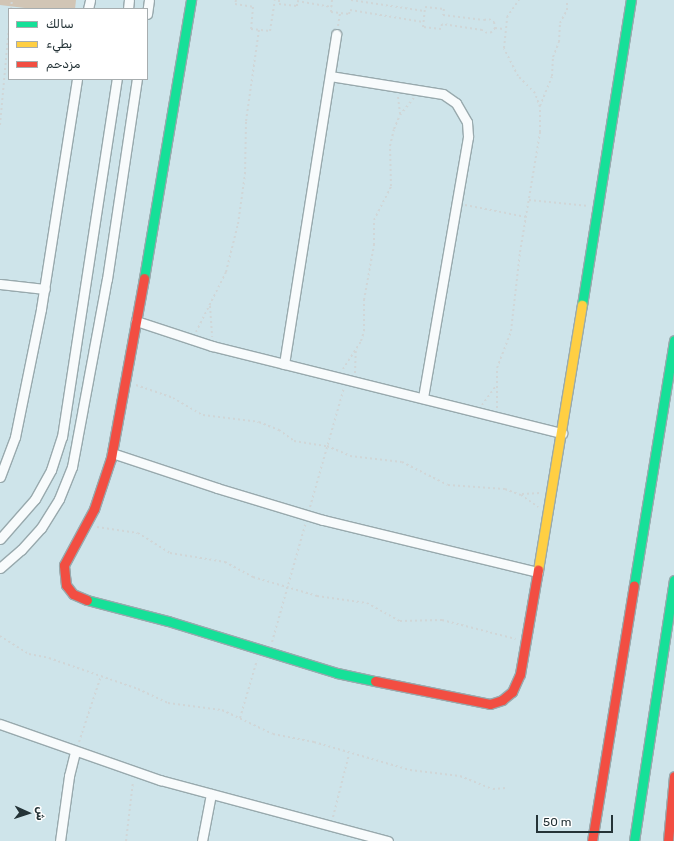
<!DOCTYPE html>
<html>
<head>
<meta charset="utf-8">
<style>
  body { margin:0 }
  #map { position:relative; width:674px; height:841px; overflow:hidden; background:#cee4ea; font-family:Rubik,Cairo,sans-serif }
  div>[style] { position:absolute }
  .green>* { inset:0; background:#d1c5b5 }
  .path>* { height:2px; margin-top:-1px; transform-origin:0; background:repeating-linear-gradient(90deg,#d0d6d7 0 2px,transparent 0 5px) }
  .roads { filter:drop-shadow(1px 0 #98a9ad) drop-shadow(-1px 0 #98a9ad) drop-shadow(0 1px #98a9ad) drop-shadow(0 -1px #98a9ad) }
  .street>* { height:9px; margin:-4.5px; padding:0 4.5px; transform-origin:4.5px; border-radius:4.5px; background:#f8fbfc }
  .fast>* { height:9px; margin:-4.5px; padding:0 4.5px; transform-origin:4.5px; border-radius:4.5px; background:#16e098 }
  .slow>* { height:9px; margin:-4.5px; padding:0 4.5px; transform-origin:4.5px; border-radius:4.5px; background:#ffcf43 }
  .jam>* { height:9px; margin:-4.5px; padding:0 4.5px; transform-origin:4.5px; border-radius:4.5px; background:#f24e42 }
  span { translate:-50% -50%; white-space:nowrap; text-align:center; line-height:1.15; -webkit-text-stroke:3px #fff; paint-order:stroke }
  .legend { position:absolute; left:8px; top:8px; width:140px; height:72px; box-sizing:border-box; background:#fff; border:1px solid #a7adaf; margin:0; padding:5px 7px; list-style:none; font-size:12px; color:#243337 }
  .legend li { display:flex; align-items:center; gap:8px; height:20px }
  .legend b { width:20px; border:1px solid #a7adaf }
  .north { position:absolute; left:8px; top:793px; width:40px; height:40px; -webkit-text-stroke:3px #fff; paint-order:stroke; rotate:93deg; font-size:11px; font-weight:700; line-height:16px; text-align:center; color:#243337 }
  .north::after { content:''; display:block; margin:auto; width:14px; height:18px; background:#243337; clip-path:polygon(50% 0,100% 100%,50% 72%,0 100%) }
  .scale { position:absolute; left:536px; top:815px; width:77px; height:18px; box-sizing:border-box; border:2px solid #243337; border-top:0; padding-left:5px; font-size:12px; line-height:14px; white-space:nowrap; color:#243337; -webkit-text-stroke:3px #fff; paint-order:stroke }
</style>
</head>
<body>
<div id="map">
  <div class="green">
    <div style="clip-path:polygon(0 0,76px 0,75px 9px,33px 9px,0 5px)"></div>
  </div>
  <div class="path">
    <div style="left:236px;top:0;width:4px;rotate:104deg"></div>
    <div style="left:235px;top:4px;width:18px;rotate:9deg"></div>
    <div style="left:253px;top:7px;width:22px;rotate:95deg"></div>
    <div style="left:251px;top:29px;width:19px;rotate:6deg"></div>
    <div style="left:270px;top:31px;width:31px;rotate:-81deg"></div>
    <div style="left:279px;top:0;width:4px;rotate:90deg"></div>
    <div style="left:279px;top:4px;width:18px;rotate:6deg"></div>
    <div style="left:297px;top:6px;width:5px;rotate:-90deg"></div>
    <div style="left:297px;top:1px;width:35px;rotate:10deg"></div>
    <div style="left:332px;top:0;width:12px;rotate:95deg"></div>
    <div style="left:331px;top:12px;width:18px;rotate:6deg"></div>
    <div style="left:349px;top:14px;width:4px;rotate:-76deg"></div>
    <div style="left:350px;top:10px;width:74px;rotate:9.3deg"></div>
    <div style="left:351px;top:0;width:74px;rotate:8.6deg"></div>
    <div style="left:425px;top:7px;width:19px;rotate:6deg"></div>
    <div style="left:444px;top:9px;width:6px;rotate:99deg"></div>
    <div style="left:443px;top:15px;width:41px;rotate:7deg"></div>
    <div style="left:484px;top:20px;width:5px;rotate:-11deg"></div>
    <div style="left:489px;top:19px;width:6px;rotate:31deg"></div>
    <div style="left:494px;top:22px;width:6px;rotate:81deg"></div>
    <div style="left:495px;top:28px;width:5px;rotate:127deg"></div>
    <div style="left:492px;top:32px;width:5px;rotate:169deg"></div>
    <div style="left:487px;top:33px;width:6px;rotate:-149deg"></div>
    <div style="left:482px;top:30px;width:40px;rotate:-171.5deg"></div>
    <div style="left:442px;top:24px;width:5px;rotate:101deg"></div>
    <div style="left:441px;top:29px;width:18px;rotate:-174deg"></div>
    <div style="left:423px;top:27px;width:20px;rotate:-84deg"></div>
    <div style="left:11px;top:9px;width:9px;rotate:-84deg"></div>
    <div style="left:338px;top:26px;width:13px;rotate:-81deg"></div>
    <div style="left:495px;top:28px;width:9px;rotate:6deg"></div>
    <div style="left:398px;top:97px;width:17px;rotate:83deg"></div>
    <div style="left:540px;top:106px;width:32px;rotate:-68deg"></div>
    <div style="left:552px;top:76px;width:19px;rotate:-87deg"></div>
    <div style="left:553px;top:57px;width:16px;rotate:-68deg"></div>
    <div style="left:559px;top:42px;width:19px;rotate:-87deg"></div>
    <div style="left:560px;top:23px;width:15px;rotate:-62deg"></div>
    <div style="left:567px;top:10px;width:10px;rotate:-90deg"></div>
    <div style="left:0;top:125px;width:99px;rotate:-84.8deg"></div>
    <div style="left:529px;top:200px;width:60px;rotate:5.7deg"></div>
    <div style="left:465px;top:205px;width:62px;rotate:11.1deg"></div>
    <div style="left:210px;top:306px;width:31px;rotate:86deg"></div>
    <div style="left:196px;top:332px;width:67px;rotate:-63.4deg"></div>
    <div style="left:226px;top:272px;width:49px;rotate:-76deg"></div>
    <div style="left:238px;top:224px;width:50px;rotate:-82deg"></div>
    <div style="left:245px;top:174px;width:53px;rotate:-88.9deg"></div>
    <div style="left:246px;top:121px;width:92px;rotate:-81.9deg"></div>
    <div style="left:343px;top:369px;width:33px;rotate:-57deg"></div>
    <div style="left:361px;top:341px;width:10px;rotate:-73deg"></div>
    <div style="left:364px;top:331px;width:31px;rotate:-90deg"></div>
    <div style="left:364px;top:300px;width:56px;rotate:-79.7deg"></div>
    <div style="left:374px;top:245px;width:25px;rotate:-90deg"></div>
    <div style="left:374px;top:220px;width:38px;rotate:-63deg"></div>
    <div style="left:391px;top:186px;width:40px;rotate:-91.4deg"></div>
    <div style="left:390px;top:146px;width:17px;rotate:-77deg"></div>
    <div style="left:394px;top:129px;width:15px;rotate:-67deg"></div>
    <div style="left:400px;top:115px;width:22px;rotate:-51deg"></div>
    <div style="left:355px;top:373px;width:23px;rotate:-88deg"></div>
    <div style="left:136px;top:385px;width:39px;rotate:19deg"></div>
    <div style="left:173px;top:398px;width:34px;rotate:30deg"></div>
    <div style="left:203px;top:415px;width:56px;rotate:7.1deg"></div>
    <div style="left:259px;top:422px;width:22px;rotate:22deg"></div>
    <div style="left:279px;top:430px;width:19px;rotate:36deg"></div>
    <div style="left:294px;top:441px;width:33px;rotate:9deg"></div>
    <div style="left:327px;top:446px;width:25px;rotate:23deg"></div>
    <div style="left:350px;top:456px;width:52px;rotate:6.6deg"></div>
    <div style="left:402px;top:462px;width:51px;rotate:26.6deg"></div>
    <div style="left:448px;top:485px;width:57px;rotate:4deg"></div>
    <div style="left:505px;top:489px;width:17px;rotate:21deg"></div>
    <div style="left:521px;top:495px;width:21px;rotate:35deg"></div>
    <div style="left:482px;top:405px;width:24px;rotate:-54deg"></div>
    <div style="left:497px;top:408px;width:40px;rotate:-90deg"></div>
    <div style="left:497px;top:368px;width:40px;rotate:-69deg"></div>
    <div style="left:511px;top:331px;width:80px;rotate:-83.5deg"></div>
    <div style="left:520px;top:252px;width:122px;rotate:-80.5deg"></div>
    <div style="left:540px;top:132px;width:25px;rotate:-90deg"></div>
    <div style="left:540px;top:107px;width:15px;rotate:-110deg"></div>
    <div style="left:535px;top:93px;width:24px;rotate:-135deg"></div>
    <div style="left:518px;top:76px;width:31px;rotate:-117deg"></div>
    <div style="left:504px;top:48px;width:31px;rotate:-84deg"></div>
    <div style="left:507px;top:17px;width:21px;rotate:-55deg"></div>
    <div style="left:522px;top:494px;width:18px;rotate:-3deg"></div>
    <div style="left:310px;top:507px;width:124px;rotate:-74.1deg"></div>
    <div style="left:97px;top:527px;width:41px;rotate:8.3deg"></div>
    <div style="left:138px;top:533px;width:38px;rotate:32deg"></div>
    <div style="left:170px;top:553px;width:56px;rotate:9.3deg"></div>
    <div style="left:225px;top:562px;width:32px;rotate:28deg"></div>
    <div style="left:253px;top:577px;width:67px;rotate:16.5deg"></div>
    <div style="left:317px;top:596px;width:50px;rotate:8deg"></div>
    <div style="left:367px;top:603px;width:38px;rotate:29deg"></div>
    <div style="left:400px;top:621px;width:42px;rotate:-1.4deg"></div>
    <div style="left:442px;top:620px;width:76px;rotate:14.4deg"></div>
    <div style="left:0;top:636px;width:34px;rotate:32deg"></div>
    <div style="left:29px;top:654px;width:20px;rotate:11deg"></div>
    <div style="left:49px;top:658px;width:94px;rotate:19.2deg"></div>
    <div style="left:138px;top:689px;width:33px;rotate:25deg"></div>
    <div style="left:168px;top:703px;width:54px;rotate:7.4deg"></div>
    <div style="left:222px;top:710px;width:56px;rotate:25.2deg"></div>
    <div style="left:273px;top:734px;width:42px;rotate:11deg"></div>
    <div style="left:314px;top:742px;width:100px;rotate:16.3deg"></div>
    <div style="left:410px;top:770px;width:50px;rotate:6.8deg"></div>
    <div style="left:460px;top:776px;width:35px;rotate:22deg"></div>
    <div style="left:493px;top:789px;width:13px;rotate:-4deg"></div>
    <div style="left:272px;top:642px;width:122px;rotate:-74.2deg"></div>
    <div style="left:240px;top:718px;width:60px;rotate:-73.7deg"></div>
    <div style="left:79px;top:742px;width:70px;rotate:-71.6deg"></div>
    <div style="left:333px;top:817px;width:65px;rotate:-75.7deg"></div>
    <div style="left:126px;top:841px;width:60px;rotate:-83.3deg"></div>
  </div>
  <div class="roads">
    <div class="street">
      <div style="left:88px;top:9px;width:9px;rotate:-77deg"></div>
      <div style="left:128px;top:9px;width:9px;rotate:-84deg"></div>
      <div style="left:147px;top:14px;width:14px;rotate:-82deg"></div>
      <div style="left:330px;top:76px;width:114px;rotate:9.1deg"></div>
      <div style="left:443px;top:94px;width:16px;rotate:35deg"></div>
      <div style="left:456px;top:103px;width:22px;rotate:60deg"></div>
      <div style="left:467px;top:122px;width:15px;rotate:86deg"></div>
      <div style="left:468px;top:137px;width:265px;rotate:99.8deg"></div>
      <div style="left:0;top:284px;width:45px;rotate:6.3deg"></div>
      <div style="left:136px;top:321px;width:80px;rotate:18.2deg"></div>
      <div style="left:212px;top:346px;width:361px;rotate:14deg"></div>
      <div style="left:284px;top:364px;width:334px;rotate:-81deg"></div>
      <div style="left:112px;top:453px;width:111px;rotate:18.4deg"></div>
      <div style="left:217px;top:488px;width:111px;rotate:16.8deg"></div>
      <div style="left:323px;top:520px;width:221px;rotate:13.6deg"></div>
      <div style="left:0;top:477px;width:43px;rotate:-69.4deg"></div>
      <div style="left:15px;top:437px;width:131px;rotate:-78.5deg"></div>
      <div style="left:41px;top:309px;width:233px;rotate:-81.1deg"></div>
      <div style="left:0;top:539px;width:53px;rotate:-48.8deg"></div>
      <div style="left:35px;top:499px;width:33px;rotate:-61deg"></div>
      <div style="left:51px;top:470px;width:35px;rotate:-72deg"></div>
      <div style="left:62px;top:437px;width:362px;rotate:-81.3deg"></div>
      <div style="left:0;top:568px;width:28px;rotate:-41deg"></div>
      <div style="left:21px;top:550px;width:30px;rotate:-48deg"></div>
      <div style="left:41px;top:528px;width:34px;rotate:-58deg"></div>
      <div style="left:59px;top:499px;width:35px;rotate:-68deg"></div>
      <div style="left:72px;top:467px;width:191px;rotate:-79.5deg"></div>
      <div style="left:107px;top:279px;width:202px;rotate:-81.5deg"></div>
      <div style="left:0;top:724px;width:170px;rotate:19.3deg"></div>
      <div style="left:160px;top:780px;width:236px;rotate:15deg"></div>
      <div style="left:60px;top:841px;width:66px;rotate:-82.1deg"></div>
      <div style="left:69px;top:776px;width:25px;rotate:-76deg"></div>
      <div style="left:202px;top:841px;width:48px;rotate:-79.2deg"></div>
    </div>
    <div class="fast">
      <div style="left:144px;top:278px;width:282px;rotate:-80.4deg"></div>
      <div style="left:582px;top:305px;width:309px;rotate:-80.9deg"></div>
      <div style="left:634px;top:585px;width:248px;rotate:-80.7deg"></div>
      <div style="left:87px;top:600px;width:84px;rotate:14.5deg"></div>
      <div style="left:168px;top:621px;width:177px;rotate:17.1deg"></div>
      <div style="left:337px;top:673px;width:39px;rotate:12deg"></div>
      <div style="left:634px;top:841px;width:264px;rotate:-81.3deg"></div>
    </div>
    <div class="slow">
      <div style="left:538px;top:570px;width:269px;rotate:-80.6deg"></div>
    </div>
    <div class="jam">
      <div style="left:87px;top:600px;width:15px;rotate:-157deg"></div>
      <div style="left:73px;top:594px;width:11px;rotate:-128deg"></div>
      <div style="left:66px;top:585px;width:20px;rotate:-96deg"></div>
      <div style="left:64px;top:565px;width:64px;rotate:-61.8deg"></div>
      <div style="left:94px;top:509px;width:54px;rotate:-71.6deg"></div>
      <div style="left:111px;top:458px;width:183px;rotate:-79.6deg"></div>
      <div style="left:375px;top:681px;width:117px;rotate:11.3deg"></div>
      <div style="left:490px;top:704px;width:13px;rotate:-18deg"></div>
      <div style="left:502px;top:700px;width:13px;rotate:-39deg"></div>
      <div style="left:512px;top:692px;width:20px;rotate:-66deg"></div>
      <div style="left:520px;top:674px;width:106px;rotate:-80.2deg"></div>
      <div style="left:592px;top:841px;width:259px;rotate:-80.7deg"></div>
      <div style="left:668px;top:841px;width:65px;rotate:-84.7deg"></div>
    </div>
  </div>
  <ul class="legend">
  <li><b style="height:5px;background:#16e098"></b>سالك</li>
  <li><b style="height:5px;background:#ffcf43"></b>بطيء</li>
  <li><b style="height:5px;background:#f24e42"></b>مزدحم</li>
  </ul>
  <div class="north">ش</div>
  <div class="scale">50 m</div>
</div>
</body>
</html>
